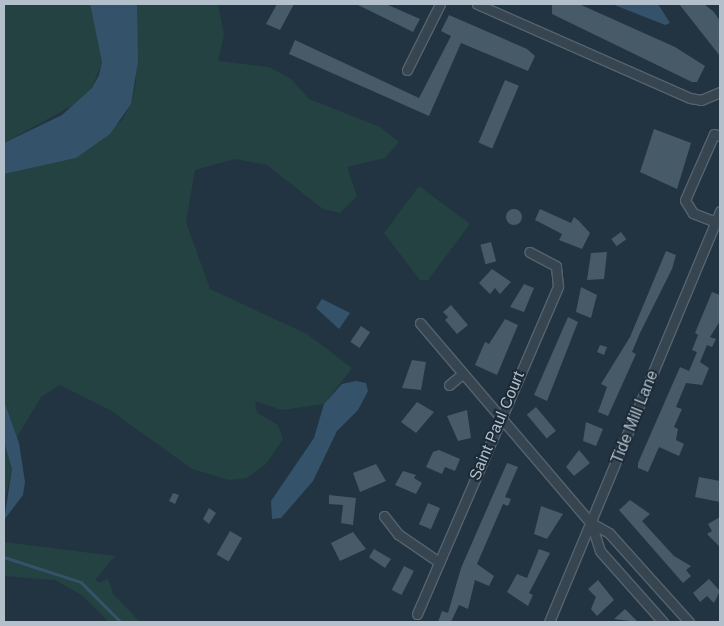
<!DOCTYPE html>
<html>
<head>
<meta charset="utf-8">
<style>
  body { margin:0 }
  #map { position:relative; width:724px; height:626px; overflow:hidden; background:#223441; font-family:Arial,sans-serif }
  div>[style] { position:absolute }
  .green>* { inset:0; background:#244241 }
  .water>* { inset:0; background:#34536a }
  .stream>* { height:2.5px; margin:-1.25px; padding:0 1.25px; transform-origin:1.25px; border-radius:1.25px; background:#34536a }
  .building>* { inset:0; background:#465a67; transform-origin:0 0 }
  .round { border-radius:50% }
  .roads { filter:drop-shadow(1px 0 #55636e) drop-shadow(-1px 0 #55636e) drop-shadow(0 1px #55636e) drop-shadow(0 -1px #55636e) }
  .minor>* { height:9px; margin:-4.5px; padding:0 4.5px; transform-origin:4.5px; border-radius:4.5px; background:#374551 }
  span { translate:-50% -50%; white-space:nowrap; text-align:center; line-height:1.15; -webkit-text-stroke:4px #1b2a36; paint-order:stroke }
  .street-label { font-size:16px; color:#b3c0cb }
  .frame { position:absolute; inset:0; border:5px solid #b3c0cb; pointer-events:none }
</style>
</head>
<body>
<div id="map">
  <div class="green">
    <div style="clip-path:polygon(4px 4px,90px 4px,102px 62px,92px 88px,79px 102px,4px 143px)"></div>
    <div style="clip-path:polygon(137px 4px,218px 4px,224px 35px,218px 61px,269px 67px,291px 79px,309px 99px,380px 127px,399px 142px,385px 158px,347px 167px,357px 196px,340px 213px,323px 209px,267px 165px,235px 159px,195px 170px,186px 222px,210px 289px,307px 334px,352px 368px,324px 404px,282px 410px,255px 401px,257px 413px,278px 425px,283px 439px,266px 464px,247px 478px,229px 480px,192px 469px,110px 410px,60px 385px,41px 397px,17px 437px,4px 401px,4px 174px,76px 158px,122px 120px,131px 104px,136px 82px)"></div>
    <div style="clip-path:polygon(419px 186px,470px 224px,428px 280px,420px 280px,384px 233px)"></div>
    <div style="clip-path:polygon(4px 442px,12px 469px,4px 504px)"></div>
    <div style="clip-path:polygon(4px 542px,115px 556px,95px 580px,100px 583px,108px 578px,113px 594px,140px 622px,109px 622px,83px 596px,55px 580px,4px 576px)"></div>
  </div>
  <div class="water">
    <div style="clip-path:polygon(90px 4px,137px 4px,138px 62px,131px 104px,110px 134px,76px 158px,4px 174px,4px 143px,62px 115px,92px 88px,99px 75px,102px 62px)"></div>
    <div style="clip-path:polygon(612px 4px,658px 4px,670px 23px,665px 25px)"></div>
    <div style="clip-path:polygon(322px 299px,350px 313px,339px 329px,316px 308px)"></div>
    <div style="clip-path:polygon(356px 381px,366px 383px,368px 391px,358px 410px,337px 431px,313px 481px,281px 518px,272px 519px,271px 501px,314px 438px,324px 404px,342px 384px)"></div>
    <div style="clip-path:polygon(4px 401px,19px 443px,25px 482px,23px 495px,4px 520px,12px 469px,4px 442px)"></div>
  </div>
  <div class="stream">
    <div style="left:4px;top:557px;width:81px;rotate:18deg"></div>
    <div style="left:81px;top:582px;width:57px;rotate:45deg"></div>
  </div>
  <div class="building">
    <div style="clip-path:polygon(277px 4px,294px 4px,280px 30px,266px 24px)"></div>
    <div style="clip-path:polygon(356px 4px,386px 4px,420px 19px,413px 32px)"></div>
    <div style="clip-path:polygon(552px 4px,579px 4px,675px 47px,705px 66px,697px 82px,692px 82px,552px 14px)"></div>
    <div style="clip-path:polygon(679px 4px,704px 4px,714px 12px,720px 21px,720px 56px)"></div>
    <div style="clip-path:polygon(449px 15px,527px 49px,535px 56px,528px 71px,461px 43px,429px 116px,289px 54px,295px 40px,419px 98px,451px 36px,441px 31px)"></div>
    <div style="left:505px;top:80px;width:15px;height:68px;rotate:23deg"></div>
    <div style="clip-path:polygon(654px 129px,691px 143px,677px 189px,640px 172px)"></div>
    <div class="round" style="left:506px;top:209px;width:16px;height:16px"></div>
    <div style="clip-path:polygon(540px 209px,571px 223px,574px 217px,579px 221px,590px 233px,582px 249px,559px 240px,562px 234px,535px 220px)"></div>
    <div style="left:621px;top:232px;width:9px;height:12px;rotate:54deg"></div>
    <div style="left:491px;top:242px;width:20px;height:11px;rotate:75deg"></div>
    <div style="clip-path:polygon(666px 251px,676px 255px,672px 269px,640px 333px,632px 352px,636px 354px,608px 416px,598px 412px,607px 387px,601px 384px,630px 337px)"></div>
    <div style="clip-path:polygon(607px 252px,604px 279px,587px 280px,591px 253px)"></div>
    <div style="clip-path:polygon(492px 269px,511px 282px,500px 294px,495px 288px,490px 294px,479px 283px)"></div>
    <div style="clip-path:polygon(524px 284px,534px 288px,524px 312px,510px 307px)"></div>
    <div style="clip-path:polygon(581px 287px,597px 295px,591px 318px,576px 312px)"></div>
    <div style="clip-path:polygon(712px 292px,720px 295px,720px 321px,710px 337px,716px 339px,712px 347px,707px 345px,700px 362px,709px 368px,702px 385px,686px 383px,676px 407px,682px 409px,674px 427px,678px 429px,676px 440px,684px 444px,679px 456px,659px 447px,648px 472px,638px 468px,638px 463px,680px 367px,689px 371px,697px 352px,692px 350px,698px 335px,695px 333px)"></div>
    <div style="clip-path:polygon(451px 305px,468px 325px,457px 334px,445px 320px,448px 317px,443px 312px)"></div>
    <div style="clip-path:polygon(568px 317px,578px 322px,547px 401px,534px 395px)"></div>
    <div style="clip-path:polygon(505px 319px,518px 325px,497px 375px,475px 365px,485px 342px,489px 344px)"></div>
    <div style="left:361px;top:326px;width:11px;height:19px;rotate:34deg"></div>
    <div style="clip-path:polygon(600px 345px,607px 347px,604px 355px,597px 352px)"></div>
    <div style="clip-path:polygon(412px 360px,426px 362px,421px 390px,402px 388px)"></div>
    <div style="clip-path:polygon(417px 402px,434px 412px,416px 433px,401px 422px)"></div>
    <div style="left:536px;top:407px;width:31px;height:12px;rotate:50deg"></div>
    <div style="clip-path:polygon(467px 410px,471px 438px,458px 441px,447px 416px)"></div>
    <div style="clip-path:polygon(586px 422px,603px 429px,596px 446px,583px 441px)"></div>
    <div style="clip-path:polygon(439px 450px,460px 459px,455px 471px,445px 467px,442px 474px,426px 467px,433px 452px)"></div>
    <div style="clip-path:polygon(579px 450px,590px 463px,574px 476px,566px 467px)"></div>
    <div style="clip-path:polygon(507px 463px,518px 467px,505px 497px,511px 499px,508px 506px,503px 504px,477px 564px,494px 576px,489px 586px,475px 580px,468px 609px,459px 605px,451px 622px,438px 622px,442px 611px,448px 613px,461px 568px)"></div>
    <div style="clip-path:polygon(376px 464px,386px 481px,360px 492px,353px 473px)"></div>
    <div style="clip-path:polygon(403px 471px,416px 475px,414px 478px,422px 483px,416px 494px,395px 485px)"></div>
    <div style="clip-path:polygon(699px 477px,720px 481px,720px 502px,695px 497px)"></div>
    <div style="clip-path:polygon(173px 493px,179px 495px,175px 504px,169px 501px)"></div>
    <div style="clip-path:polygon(329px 495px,356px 498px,353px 525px,341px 523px,343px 505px,329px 504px)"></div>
    <div style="clip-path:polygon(630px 500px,650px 514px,642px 521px,674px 556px,691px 566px,686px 570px,691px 576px,683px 583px,619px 510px)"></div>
    <div style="left:428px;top:503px;width:13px;height:23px;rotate:23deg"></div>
    <div style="clip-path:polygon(541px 506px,563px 514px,547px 539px,534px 534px)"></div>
    <div style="clip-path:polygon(209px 508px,216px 513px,209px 524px,203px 519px)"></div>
    <div style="clip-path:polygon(720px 517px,720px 547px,707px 534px,712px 531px,708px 524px)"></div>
    <div style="left:230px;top:531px;width:14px;height:27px;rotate:30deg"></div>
    <div style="clip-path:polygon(353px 532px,366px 549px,340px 561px,331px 543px)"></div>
    <div style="clip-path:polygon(374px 549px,391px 559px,385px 568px,369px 557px)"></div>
    <div style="clip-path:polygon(539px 549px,550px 553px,529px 593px,533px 595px,528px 606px,507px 592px,517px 574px,527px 578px)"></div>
    <div style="left:404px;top:566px;width:11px;height:27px;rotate:27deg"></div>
    <div style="clip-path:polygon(709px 579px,720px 591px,714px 603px,707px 596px,700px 602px,693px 593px)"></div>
    <div style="clip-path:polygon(598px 580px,614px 600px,597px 616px,591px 609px,596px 597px,588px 589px)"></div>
    <div style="clip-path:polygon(625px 609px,638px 622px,614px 619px)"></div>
  </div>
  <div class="roads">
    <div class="minor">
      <div style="left:477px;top:4px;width:233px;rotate:23.8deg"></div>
      <div style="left:690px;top:98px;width:11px;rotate:10deg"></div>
      <div style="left:701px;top:100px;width:21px;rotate:-23deg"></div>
      <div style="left:407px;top:70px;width:74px;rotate:-63.4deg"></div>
      <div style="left:716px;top:222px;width:25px;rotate:-159deg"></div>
      <div style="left:693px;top:213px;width:15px;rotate:-122deg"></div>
      <div style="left:685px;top:200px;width:72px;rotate:-66.3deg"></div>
      <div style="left:714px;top:134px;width:6px;rotate:18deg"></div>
      <div style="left:420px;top:323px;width:263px;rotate:49.5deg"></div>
      <div style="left:591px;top:523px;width:21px;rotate:29deg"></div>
      <div style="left:609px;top:533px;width:120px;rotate:48deg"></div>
      <div style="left:449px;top:385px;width:17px;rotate:-40deg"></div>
      <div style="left:384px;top:516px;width:23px;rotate:52deg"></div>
      <div style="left:398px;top:534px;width:50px;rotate:34.3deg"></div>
      <div style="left:591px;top:523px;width:29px;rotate:72deg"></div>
      <div style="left:600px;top:551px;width:95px;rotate:48.4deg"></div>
      <div style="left:417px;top:614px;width:357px;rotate:-66.7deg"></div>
      <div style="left:558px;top:286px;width:20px;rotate:-96deg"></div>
      <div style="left:556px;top:266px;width:30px;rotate:-152deg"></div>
      <div style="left:549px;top:622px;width:445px;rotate:-67.4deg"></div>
    </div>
  </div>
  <div class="street-label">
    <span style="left:635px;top:417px;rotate:-68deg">Tide Mill Lane</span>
    <span style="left:497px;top:426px;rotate:-67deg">Saint Paul Court</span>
  </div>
  <div class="frame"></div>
</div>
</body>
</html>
